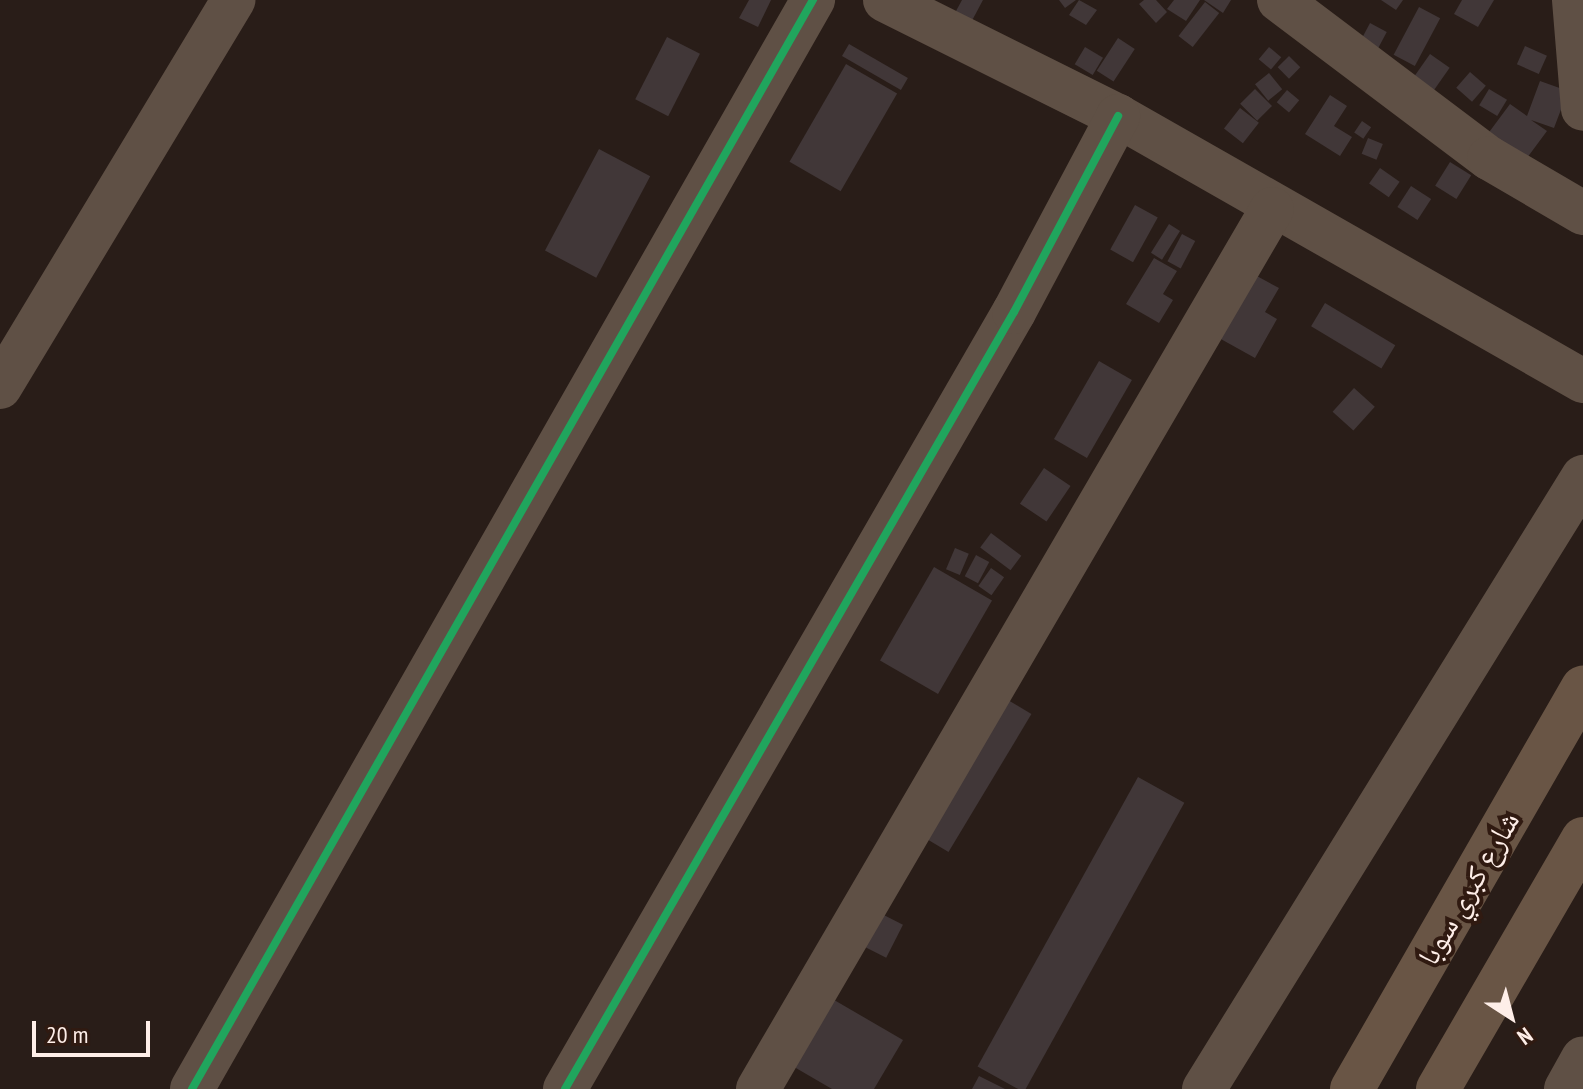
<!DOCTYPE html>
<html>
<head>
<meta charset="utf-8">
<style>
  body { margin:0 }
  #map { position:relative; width:1583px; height:1089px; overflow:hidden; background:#291d18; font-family:"PT Sans Narrow","Noto Naskh Arabic",sans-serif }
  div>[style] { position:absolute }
  .building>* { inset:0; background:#413738; transform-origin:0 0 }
  .street>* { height:44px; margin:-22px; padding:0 22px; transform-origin:22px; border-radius:22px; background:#5f5045 }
  .highway>* { height:44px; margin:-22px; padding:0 22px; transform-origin:22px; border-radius:22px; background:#695545 }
  .cycleway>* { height:8px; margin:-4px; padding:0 4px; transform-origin:4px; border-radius:4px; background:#20a55d }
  span { translate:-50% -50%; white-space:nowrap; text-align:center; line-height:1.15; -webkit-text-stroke:8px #301a11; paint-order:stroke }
  .street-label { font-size:30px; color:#feeee8 }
  .north { position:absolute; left:1471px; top:977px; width:80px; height:80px; -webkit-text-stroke:6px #301a11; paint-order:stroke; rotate:144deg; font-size:22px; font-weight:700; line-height:32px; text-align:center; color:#feeee8 }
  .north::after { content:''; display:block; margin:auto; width:28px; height:36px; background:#feeee8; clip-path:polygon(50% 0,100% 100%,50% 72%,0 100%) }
  .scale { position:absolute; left:32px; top:1021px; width:118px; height:36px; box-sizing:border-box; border:4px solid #feeee8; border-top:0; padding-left:10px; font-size:24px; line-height:28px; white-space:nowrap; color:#feeee8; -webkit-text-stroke:6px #301a11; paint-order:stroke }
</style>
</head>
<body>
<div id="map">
  <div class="building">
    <div style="clip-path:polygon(749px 0,771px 0,758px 27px,739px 18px)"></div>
    <div style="clip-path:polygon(962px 0,983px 0,967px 30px,950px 22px)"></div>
    <div style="clip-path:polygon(1059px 0,1076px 0,1065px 8px)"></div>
    <div style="clip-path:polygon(1079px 0,1097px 10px,1086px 25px,1069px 15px)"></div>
    <div style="clip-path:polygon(1144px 0,1156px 0,1167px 12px,1156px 23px,1139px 4px)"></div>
    <div style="clip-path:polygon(1174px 0,1200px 0,1186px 21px,1167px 9px)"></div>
    <div style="clip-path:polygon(1204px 0,1231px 0,1223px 13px)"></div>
    <div style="clip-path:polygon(1381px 0,1403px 0,1396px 10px)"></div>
    <div style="clip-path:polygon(1462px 0,1494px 0,1478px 27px,1454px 14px)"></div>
    <div style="left:1205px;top:2px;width:18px;height:43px;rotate:38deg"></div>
    <div style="left:1419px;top:7px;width:24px;height:54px;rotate:28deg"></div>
    <div style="left:1370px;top:23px;width:19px;height:26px;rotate:28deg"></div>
    <div style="left:667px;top:37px;width:37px;height:70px;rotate:27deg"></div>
    <div style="left:1118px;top:38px;width:20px;height:39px;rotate:33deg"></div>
    <div style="left:849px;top:44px;width:68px;height:14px;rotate:30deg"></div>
    <div style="left:1525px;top:46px;width:24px;height:20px;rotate:24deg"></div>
    <div style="left:1085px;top:47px;width:21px;height:20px;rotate:31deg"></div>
    <div style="left:1269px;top:47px;width:16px;height:16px;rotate:40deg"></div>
    <div style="left:1430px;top:54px;width:24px;height:37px;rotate:35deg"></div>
    <div style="left:1289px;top:56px;width:16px;height:16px;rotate:45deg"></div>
    <div style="left:846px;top:64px;width:59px;height:113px;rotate:30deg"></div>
    <div style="left:1470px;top:72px;width:21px;height:21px;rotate:41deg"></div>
    <div style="left:1269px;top:73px;width:21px;height:18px;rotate:51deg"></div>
    <div style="clip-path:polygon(1540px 81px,1568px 91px,1554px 128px,1531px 120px,1547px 131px,1521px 166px,1484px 139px,1510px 104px,1527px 116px)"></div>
    <div style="left:1255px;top:89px;width:24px;height:21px;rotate:45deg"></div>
    <div style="left:1489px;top:89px;width:21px;height:19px;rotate:31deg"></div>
    <div style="left:1287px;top:90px;width:16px;height:16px;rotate:40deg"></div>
    <div style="clip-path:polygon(1330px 95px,1347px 106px,1334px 126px,1352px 137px,1340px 156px,1305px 134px)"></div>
    <div style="left:1240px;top:108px;width:24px;height:26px;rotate:38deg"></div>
    <div style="left:1362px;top:121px;width:11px;height:14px;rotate:34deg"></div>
    <div style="left:1368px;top:138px;width:16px;height:17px;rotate:22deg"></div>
    <div style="left:599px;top:149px;width:58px;height:115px;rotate:28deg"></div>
    <div style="left:1450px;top:162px;width:25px;height:28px;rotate:32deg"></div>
    <div style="left:1380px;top:168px;width:24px;height:19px;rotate:35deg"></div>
    <div style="left:1411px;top:186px;width:24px;height:25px;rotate:33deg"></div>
    <div style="left:1135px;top:205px;width:26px;height:51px;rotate:29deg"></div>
    <div style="left:1169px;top:224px;width:13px;height:34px;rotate:32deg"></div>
    <div style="left:1182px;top:234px;width:15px;height:31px;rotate:28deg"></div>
    <div style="clip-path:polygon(1154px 258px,1177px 271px,1163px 294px,1173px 300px,1159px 323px,1126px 304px)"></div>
    <div style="clip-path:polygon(1255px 275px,1279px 288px,1265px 312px,1277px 319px,1255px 358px,1219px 338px)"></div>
    <div style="left:1325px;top:303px;width:82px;height:27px;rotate:31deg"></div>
    <div style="left:1099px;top:361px;width:38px;height:90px;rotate:30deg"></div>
    <div style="left:1354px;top:388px;width:28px;height:32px;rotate:42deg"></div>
    <div style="left:1044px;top:468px;width:32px;height:43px;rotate:34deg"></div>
    <div style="left:991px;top:533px;width:38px;height:18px;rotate:37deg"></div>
    <div style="left:955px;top:548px;width:15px;height:23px;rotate:23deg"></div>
    <div style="left:976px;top:555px;width:15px;height:24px;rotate:28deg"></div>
    <div style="left:934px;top:567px;width:67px;height:108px;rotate:30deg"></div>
    <div style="left:991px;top:568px;width:16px;height:22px;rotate:35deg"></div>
    <div style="left:998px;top:694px;width:39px;height:161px;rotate:31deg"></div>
    <div style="left:1138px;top:777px;width:53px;height:331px;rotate:29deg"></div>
    <div style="left:870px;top:908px;width:37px;height:37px;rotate:27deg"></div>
    <div style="clip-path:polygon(829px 997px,903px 1040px,874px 1089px,832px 1089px,789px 1064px)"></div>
    <div style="clip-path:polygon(979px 1076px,1005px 1089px,972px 1089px)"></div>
  </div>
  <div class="street">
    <div style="left:885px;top:0;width:260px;rotate:26.5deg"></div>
    <div style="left:1118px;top:116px;width:535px;rotate:29.68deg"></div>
    <div style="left:1279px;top:0;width:263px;rotate:37deg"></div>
    <div style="left:1489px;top:158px;width:109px;rotate:30.3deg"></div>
    <div style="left:1574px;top:0;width:109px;rotate:85.3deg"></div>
    <div style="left:0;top:387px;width:452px;rotate:-58.9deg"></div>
    <div style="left:192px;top:1089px;width:1254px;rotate:-60.31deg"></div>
    <div style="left:565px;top:1089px;width:897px;rotate:-59.98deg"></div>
    <div style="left:1014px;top:312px;width:222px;rotate:-62deg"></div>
    <div style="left:758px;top:1089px;width:1019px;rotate:-59.71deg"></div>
    <div style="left:1204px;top:1089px;width:720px;rotate:-58.23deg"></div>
    <div style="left:1566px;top:1089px;width:35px;rotate:-61deg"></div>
  </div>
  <div class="highway">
    <div style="left:1352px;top:1089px;width:463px;rotate:-60.1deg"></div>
    <div style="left:1438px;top:1089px;width:289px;rotate:-59.9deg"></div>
  </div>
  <div class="cycleway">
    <div style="left:192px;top:1089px;width:1254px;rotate:-60.31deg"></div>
    <div style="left:565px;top:1089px;width:897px;rotate:-59.98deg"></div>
    <div style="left:1014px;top:312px;width:222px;rotate:-62deg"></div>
  </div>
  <div class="street-label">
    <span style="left:1468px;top:888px;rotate:-60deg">شارع كبري سوبا</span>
  </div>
  <div class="north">N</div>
  <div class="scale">20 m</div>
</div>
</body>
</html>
